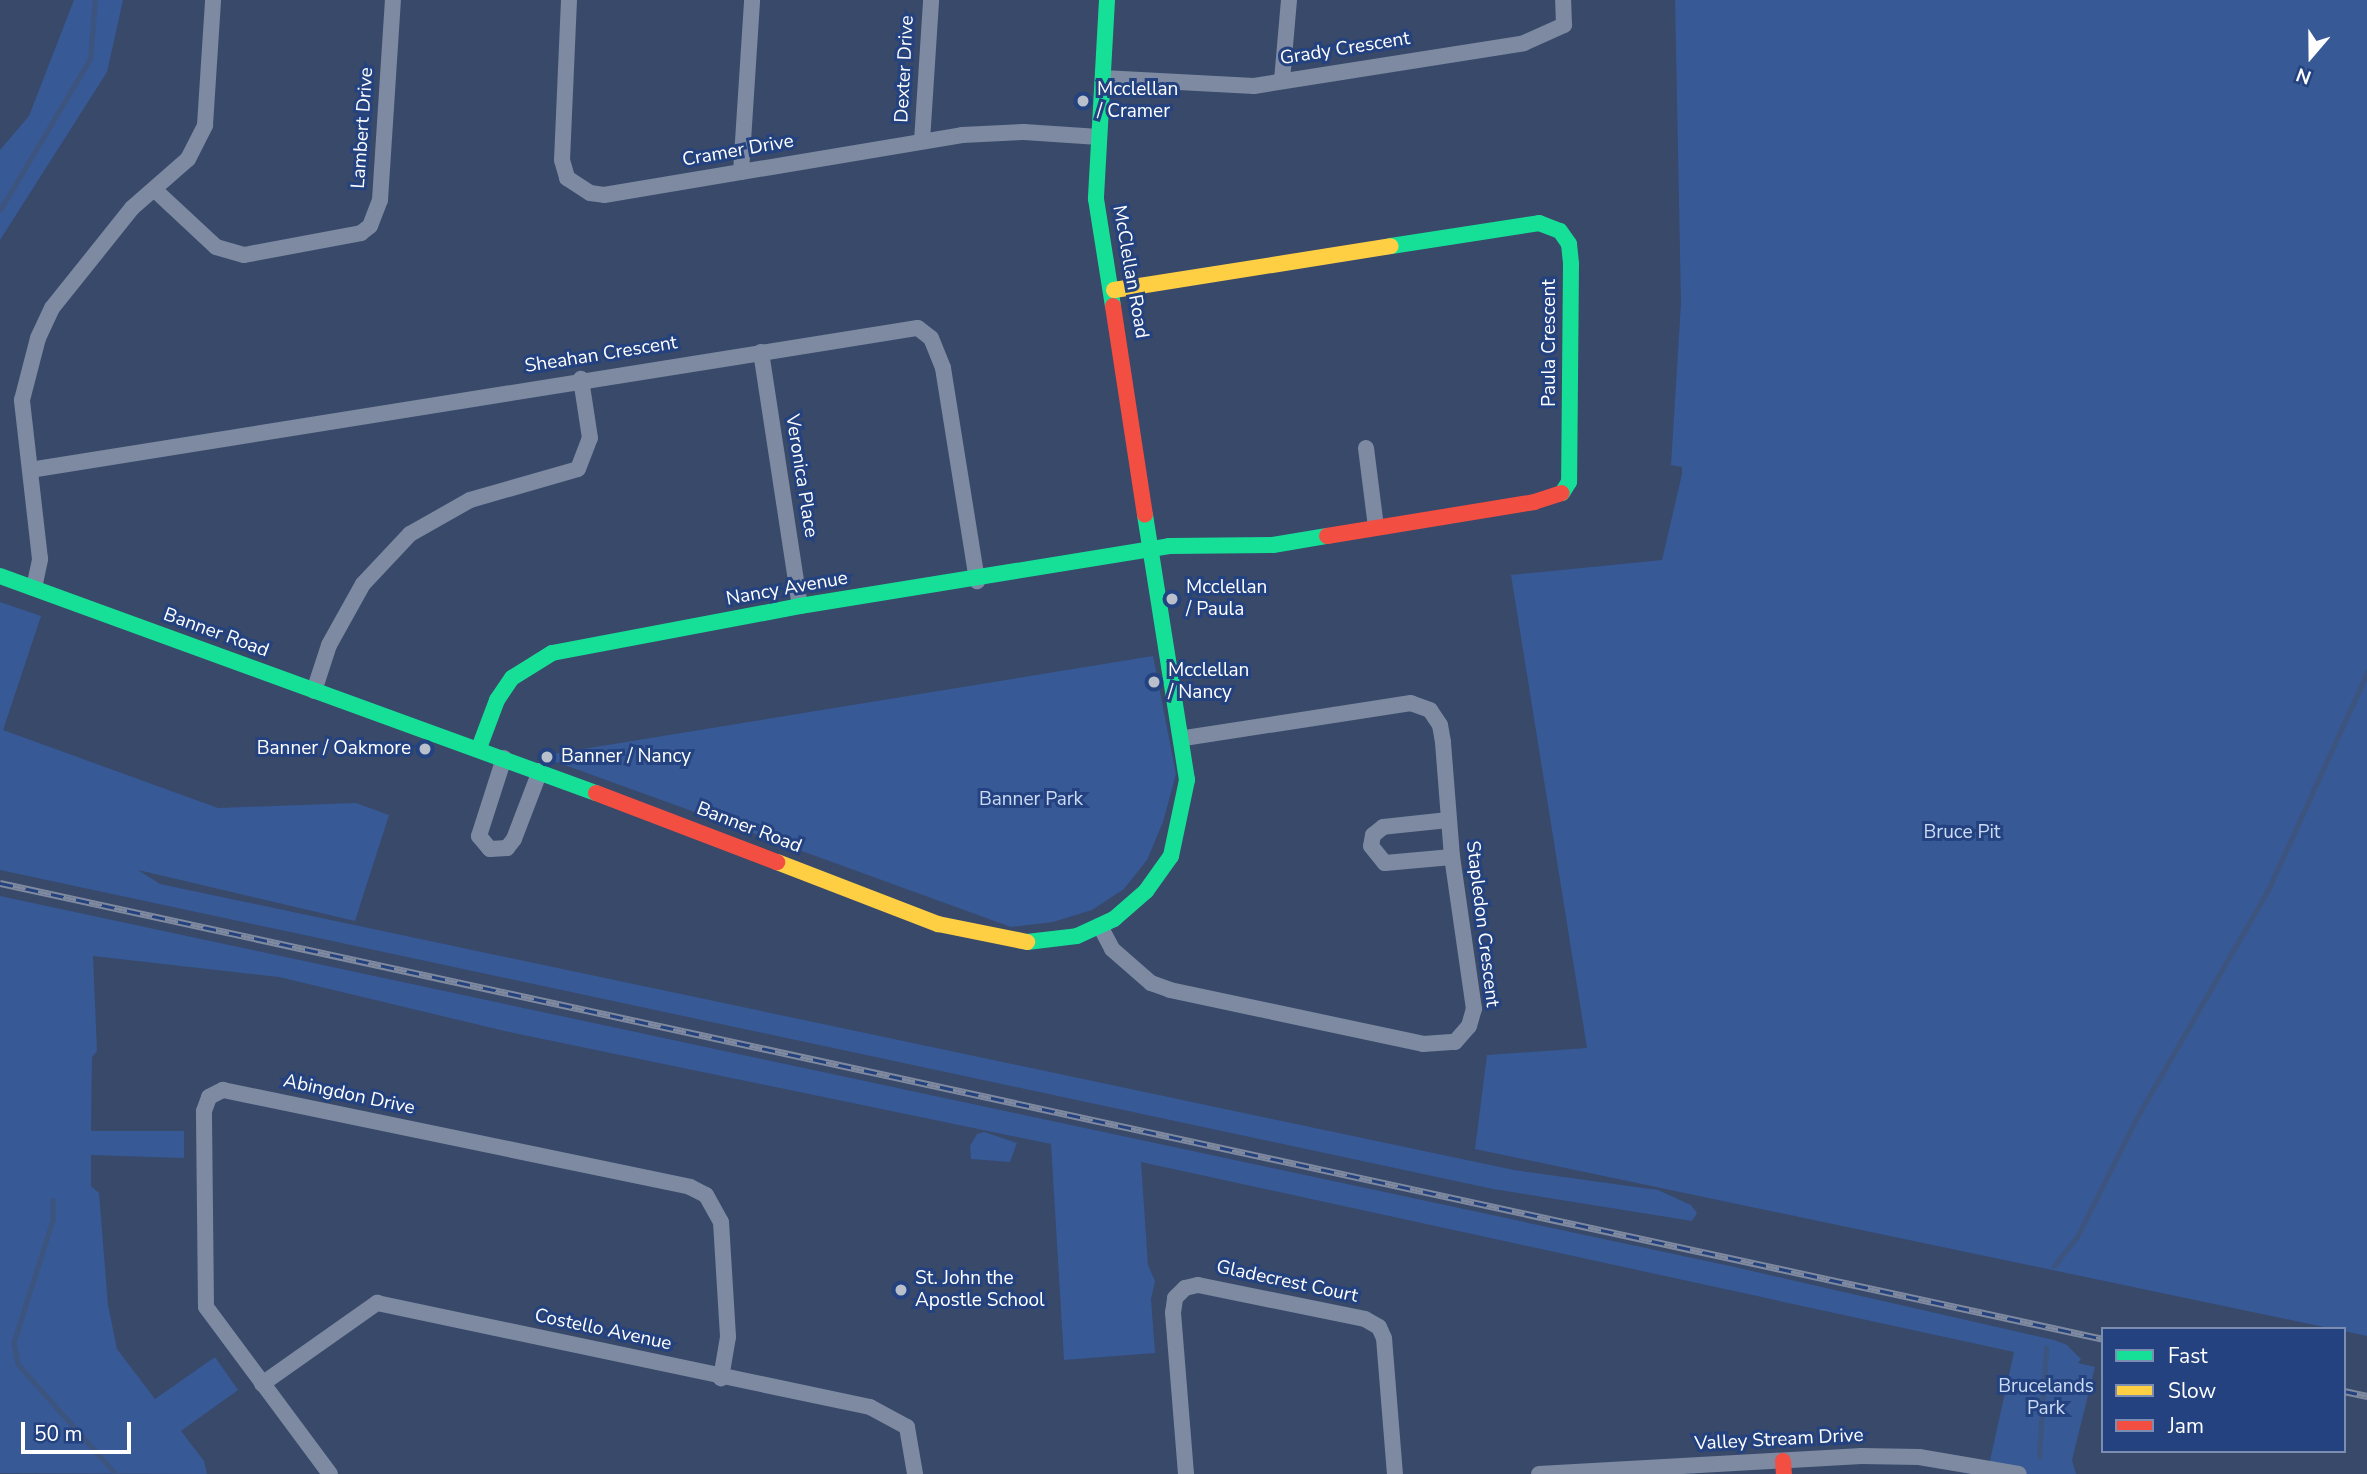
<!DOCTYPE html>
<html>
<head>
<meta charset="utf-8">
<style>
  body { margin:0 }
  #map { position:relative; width:2367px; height:1474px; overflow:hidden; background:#38496a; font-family:"Nunito Sans",sans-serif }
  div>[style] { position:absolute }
  .green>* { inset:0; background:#375996 }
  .stream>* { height:4.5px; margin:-2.25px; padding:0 2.25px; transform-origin:2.25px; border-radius:2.25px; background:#3d547f }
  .street>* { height:16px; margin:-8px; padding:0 8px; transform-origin:8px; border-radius:8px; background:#7d8aa1 }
  .fast>* { height:16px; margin:-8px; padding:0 8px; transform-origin:8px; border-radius:8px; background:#16e098 }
  .slow>* { height:16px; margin:-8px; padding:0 8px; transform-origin:8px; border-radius:8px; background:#ffcf43 }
  .jam>* { height:16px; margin:-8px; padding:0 8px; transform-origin:8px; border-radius:8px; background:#f24e42 }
  .rail>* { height:7px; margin-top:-3.5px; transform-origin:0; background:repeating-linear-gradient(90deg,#23427f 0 13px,#7f8aa1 0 26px); box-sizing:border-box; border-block:2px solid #7f8aa1 }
  .dots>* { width:19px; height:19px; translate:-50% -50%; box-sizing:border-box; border:4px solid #23427f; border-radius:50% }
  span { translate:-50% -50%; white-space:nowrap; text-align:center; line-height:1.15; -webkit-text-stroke:6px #23427f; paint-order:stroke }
  .street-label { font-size:19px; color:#fff }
  .poi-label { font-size:19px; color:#fff }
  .left { translate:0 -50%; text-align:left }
  .right { translate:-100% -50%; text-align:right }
  .park-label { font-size:19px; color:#ccdbf5 }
  .legend { position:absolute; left:2101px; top:1327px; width:245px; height:126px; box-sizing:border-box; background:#23427f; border:2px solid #7b8eb2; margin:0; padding:9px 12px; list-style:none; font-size:21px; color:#fff }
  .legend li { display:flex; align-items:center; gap:14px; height:35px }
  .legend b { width:35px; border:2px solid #7b8eb2 }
  .north { position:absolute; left:2276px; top:21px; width:70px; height:70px; -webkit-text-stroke:5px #23427f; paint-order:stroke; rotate:200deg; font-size:19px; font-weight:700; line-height:28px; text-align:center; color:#fff }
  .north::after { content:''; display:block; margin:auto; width:24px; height:32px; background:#fff; clip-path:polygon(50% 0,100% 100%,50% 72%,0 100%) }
  .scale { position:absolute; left:21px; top:1422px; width:110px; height:32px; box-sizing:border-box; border:4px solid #fff; border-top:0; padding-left:9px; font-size:21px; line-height:24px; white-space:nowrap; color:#fff; -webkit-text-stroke:5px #23427f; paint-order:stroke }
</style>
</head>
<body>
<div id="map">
  <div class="green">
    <div style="clip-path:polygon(74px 0,123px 0,107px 72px,0 240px,0 150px,29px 116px)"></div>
    <div style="clip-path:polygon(1675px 0,2367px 0,2367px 1336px,1475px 1149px,1487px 1055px,1587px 1048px,1511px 575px,1662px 560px,1682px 474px,1682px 467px,1671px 465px,1681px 303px)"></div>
    <div style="clip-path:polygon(0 602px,41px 616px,3px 730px,218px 808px,356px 803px,389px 815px,355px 921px,138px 870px,160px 884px,1514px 1170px,1658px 1190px,1691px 1205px,1697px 1213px,1692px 1221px,1493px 1189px,0 870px)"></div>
    <div style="clip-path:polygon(1153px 656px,1176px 774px,1163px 822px,1147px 860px,1124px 889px,1092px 910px,1053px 922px,1011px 927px,540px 756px)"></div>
    <div style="clip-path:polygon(0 896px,1730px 1266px,2054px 1340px,2067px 1345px,2081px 1359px,2078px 1363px,2095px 1367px,2072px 1460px,2076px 1474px,1987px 1474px,2014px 1352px,1141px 1162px,1148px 1265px,1155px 1281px,1151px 1299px,1155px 1353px,1064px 1360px,1051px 1144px,509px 1032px,279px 977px,93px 956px,97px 1051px,92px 1057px,91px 1131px,184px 1131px,184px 1158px,91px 1155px,91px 1186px,99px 1193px,108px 1305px,117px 1349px,155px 1399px,215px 1357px,238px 1390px,181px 1431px,204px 1461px,207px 1474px,0 1473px)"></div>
    <div style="clip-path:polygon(984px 1132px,1017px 1143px,1010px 1162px,971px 1159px,970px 1146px,977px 1134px)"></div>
  </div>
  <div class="stream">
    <div style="left:0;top:210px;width:176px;rotate:-59.2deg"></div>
    <div style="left:90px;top:59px;width:59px;rotate:-85.2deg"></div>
    <div style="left:53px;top:1200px;width:20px;rotate:90deg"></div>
    <div style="left:53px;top:1220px;width:129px;rotate:107.6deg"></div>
    <div style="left:14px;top:1343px;width:21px;rotate:79deg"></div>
    <div style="left:18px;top:1364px;width:147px;rotate:48.3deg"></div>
    <div style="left:2054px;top:1266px;width:37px;rotate:-52deg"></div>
    <div style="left:2077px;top:1237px;width:134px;rotate:-63.4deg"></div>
    <div style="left:2137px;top:1117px;width:262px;rotate:-60deg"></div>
    <div style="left:2268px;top:890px;width:239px;rotate:-65.5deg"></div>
    <div style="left:2039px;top:1457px;width:109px;rotate:-86.3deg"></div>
  </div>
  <div class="street">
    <div style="left:569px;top:0;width:160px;rotate:92.5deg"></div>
    <div style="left:562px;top:160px;width:19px;rotate:74deg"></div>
    <div style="left:567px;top:178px;width:27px;rotate:33deg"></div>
    <div style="left:590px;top:193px;width:14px;rotate:8deg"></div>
    <div style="left:604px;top:195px;width:363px;rotate:-9.5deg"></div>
    <div style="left:962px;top:135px;width:62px;rotate:-2.8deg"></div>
    <div style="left:1024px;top:132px;width:75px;rotate:3.8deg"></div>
    <div style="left:1103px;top:78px;width:151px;rotate:3deg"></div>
    <div style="left:1254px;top:86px;width:273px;rotate:-9deg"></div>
    <div style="left:1524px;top:43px;width:44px;rotate:-24.2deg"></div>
    <div style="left:1564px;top:25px;width:25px;rotate:-92deg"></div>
    <div style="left:1282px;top:80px;width:80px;rotate:-85deg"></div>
    <div style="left:922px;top:141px;width:141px;rotate:-86.3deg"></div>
    <div style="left:741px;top:172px;width:172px;rotate:-86.3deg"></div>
    <div style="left:156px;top:191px;width:82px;rotate:43deg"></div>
    <div style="left:216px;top:247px;width:29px;rotate:16deg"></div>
    <div style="left:244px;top:255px;width:119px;rotate:-10.6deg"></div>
    <div style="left:361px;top:233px;width:11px;rotate:-38deg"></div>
    <div style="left:370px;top:226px;width:28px;rotate:-69deg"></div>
    <div style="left:380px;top:200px;width:200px;rotate:-86.3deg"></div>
    <div style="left:761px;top:352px;width:257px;rotate:81.3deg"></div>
    <div style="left:1366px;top:448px;width:80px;rotate:82.8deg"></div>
    <div style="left:30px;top:470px;width:899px;rotate:-9.09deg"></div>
    <div style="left:918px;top:328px;width:16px;rotate:38deg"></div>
    <div style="left:931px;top:338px;width:32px;rotate:68deg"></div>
    <div style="left:943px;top:368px;width:216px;rotate:80.9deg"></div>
    <div style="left:34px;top:588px;width:30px;rotate:-78deg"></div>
    <div style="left:40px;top:559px;width:160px;rotate:-96.5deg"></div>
    <div style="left:22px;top:400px;width:64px;rotate:-75.5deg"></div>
    <div style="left:38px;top:338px;width:33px;rotate:-65deg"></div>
    <div style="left:52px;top:308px;width:128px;rotate:-51.3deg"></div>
    <div style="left:132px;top:208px;width:74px;rotate:-41.2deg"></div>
    <div style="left:188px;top:159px;width:38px;rotate:-63deg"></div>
    <div style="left:205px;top:125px;width:125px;rotate:-86.3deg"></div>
    <div style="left:314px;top:691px;width:48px;rotate:-71.9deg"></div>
    <div style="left:329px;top:645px;width:70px;rotate:-60.9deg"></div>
    <div style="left:363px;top:584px;width:69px;rotate:-46.8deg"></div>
    <div style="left:410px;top:534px;width:69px;rotate:-29.5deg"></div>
    <div style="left:470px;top:500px;width:112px;rotate:-16deg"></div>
    <div style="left:578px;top:469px;width:33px;rotate:-69deg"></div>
    <div style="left:590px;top:438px;width:60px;rotate:-98.7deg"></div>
    <div style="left:504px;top:758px;width:82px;rotate:107.8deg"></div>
    <div style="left:479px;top:836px;width:17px;rotate:50deg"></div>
    <div style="left:490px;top:849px;width:17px;rotate:-3deg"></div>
    <div style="left:507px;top:848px;width:11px;rotate:-52deg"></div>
    <div style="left:514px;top:839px;width:73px;rotate:-69.1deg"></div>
    <div style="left:1448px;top:820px;width:65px;rotate:173.9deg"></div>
    <div style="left:1383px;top:827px;width:13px;rotate:141deg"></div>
    <div style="left:1373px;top:835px;width:11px;rotate:100deg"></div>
    <div style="left:1371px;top:846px;width:22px;rotate:51deg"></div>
    <div style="left:1385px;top:863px;width:67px;rotate:-5.1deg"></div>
    <div style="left:1100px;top:926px;width:26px;rotate:62deg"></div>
    <div style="left:1112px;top:949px;width:52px;rotate:41.1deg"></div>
    <div style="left:1151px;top:983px;width:20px;rotate:20deg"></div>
    <div style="left:1170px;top:990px;width:259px;rotate:12deg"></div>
    <div style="left:1423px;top:1044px;width:32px;rotate:-4deg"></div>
    <div style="left:1455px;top:1042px;width:21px;rotate:-49deg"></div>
    <div style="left:1469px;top:1026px;width:18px;rotate:-74deg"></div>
    <div style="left:1474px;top:1009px;width:154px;rotate:-98.2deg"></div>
    <div style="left:1452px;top:857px;width:115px;rotate:-94.5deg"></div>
    <div style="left:1443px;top:742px;width:17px;rotate:-100deg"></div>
    <div style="left:1440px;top:725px;width:18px;rotate:-124deg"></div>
    <div style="left:1430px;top:710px;width:20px;rotate:-160deg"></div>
    <div style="left:1411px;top:703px;width:230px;rotate:171.2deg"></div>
    <div style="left:262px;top:1384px;width:141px;rotate:-35.2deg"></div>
    <div style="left:377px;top:1303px;width:504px;rotate:11.91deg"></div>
    <div style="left:870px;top:1407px;width:42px;rotate:28.4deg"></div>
    <div style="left:907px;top:1427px;width:48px;rotate:80.3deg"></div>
    <div style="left:330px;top:1474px;width:208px;rotate:-126.6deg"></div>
    <div style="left:206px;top:1307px;width:196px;rotate:-90.6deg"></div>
    <div style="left:204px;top:1111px;width:15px;rotate:-70deg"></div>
    <div style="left:209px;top:1097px;width:16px;rotate:-27deg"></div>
    <div style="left:223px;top:1090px;width:477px;rotate:11.7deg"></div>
    <div style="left:690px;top:1187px;width:18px;rotate:27deg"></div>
    <div style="left:706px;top:1195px;width:31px;rotate:61deg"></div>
    <div style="left:721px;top:1222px;width:115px;rotate:86.5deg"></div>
    <div style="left:728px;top:1337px;width:42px;rotate:99.7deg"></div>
    <div style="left:1186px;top:1474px;width:162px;rotate:-94.6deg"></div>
    <div style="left:1173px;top:1313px;width:15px;rotate:-82deg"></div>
    <div style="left:1175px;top:1298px;width:14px;rotate:-45deg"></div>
    <div style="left:1185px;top:1288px;width:13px;rotate:-13deg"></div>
    <div style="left:1198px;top:1285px;width:170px;rotate:11.5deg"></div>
    <div style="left:1365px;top:1319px;width:16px;rotate:30deg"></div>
    <div style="left:1379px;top:1327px;width:12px;rotate:66deg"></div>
    <div style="left:1384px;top:1338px;width:136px;rotate:85.4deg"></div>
    <div style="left:1539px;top:1474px;width:323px;rotate:-3.2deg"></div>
    <div style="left:1861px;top:1456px;width:58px;rotate:1deg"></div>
    <div style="left:1919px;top:1457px;width:101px;rotate:9.6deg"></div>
  </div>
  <div class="fast">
    <div style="left:1107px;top:0;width:199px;rotate:93.2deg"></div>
    <div style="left:1096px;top:199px;width:108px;rotate:81deg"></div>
    <div style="left:1391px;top:246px;width:150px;rotate:-8.8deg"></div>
    <div style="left:1539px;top:223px;width:22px;rotate:21deg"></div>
    <div style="left:1560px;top:231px;width:16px;rotate:55deg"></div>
    <div style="left:1569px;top:244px;width:20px;rotate:84deg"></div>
    <div style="left:1571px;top:264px;width:218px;rotate:90.5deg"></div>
    <div style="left:1569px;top:482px;width:13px;rotate:122deg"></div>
    <div style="left:0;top:576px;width:634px;rotate:20.01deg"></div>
    <div style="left:479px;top:748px;width:51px;rotate:-69.4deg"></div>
    <div style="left:497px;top:700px;width:27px;rotate:-56deg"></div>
    <div style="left:512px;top:678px;width:47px;rotate:-32deg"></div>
    <div style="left:552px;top:653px;width:252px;rotate:-10.7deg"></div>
    <div style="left:800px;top:606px;width:374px;rotate:-9.2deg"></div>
    <div style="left:1169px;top:546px;width:104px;rotate:-0.6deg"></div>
    <div style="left:1273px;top:545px;width:55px;rotate:-9.5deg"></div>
    <div style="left:1027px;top:942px;width:50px;rotate:-6.8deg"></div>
    <div style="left:1077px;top:936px;width:41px;rotate:-24.7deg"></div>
    <div style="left:1114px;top:919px;width:43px;rotate:-41.2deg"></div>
    <div style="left:1146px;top:891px;width:43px;rotate:-54.5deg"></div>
    <div style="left:1171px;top:856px;width:78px;rotate:-78.1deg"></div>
    <div style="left:1187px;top:780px;width:268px;rotate:-99deg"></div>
  </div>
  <div class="slow">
    <div style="left:1114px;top:290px;width:280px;rotate:-9deg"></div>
    <div style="left:777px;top:862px;width:173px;rotate:21.1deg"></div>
    <div style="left:938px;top:924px;width:91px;rotate:11.4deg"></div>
  </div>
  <div class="jam">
    <div style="left:1113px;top:306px;width:211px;rotate:81.3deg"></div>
    <div style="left:1327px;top:536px;width:210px;rotate:-9.3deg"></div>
    <div style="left:1534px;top:502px;width:29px;rotate:-18deg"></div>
    <div style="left:596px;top:793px;width:194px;rotate:20.9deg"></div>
    <div style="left:1783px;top:1461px;width:13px;rotate:86deg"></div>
  </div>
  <div class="rail">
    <div style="left:0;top:883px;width:2152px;rotate:12.23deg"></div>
    <div style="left:2344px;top:1391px;width:24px;rotate:12deg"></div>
  </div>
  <div class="dots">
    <div style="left:1083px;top:101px;background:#b9bfcb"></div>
    <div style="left:1172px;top:599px;background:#b9bfcb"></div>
    <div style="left:1154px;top:682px;background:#b9bfcb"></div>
    <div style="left:425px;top:749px;background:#b9bfcb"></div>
    <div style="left:547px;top:757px;background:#b9bfcb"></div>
    <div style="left:901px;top:1290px;background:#b9bfcb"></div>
  </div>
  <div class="street-label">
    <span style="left:1345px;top:49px;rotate:-9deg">Grady Crescent</span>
    <span style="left:905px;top:69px;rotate:-87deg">Dexter Drive</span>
    <span style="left:363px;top:128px;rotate:-86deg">Lambert Drive</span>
    <span style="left:738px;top:151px;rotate:-10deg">Cramer Drive</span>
    <span style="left:1130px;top:272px;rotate:80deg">McClellan Road</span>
    <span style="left:1550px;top:343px;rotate:-90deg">Paula Crescent</span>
    <span style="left:601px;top:355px;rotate:-9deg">Sheahan Crescent</span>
    <span style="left:801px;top:476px;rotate:81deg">Veronica Place</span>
    <span style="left:787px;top:589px;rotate:-10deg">Nancy Avenue</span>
    <span style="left:216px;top:633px;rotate:20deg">Banner Road</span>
    <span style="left:749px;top:828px;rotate:21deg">Banner Road</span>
    <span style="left:1482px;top:924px;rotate:83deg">Stapledon Crescent</span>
    <span style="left:349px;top:1095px;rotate:12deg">Abingdon Drive</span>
    <span style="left:1287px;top:1282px;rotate:12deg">Gladecrest Court</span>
    <span style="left:603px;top:1330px;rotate:12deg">Costello Avenue</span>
    <span style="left:1779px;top:1440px;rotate:-3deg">Valley Stream Drive</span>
  </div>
  <div class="poi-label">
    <span class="left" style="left:1097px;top:101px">Mcclellan<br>/ Cramer</span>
    <span class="left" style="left:1186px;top:599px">Mcclellan<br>/ Paula</span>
    <span class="left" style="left:1168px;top:682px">Mcclellan<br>/ Nancy</span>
    <span class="right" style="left:411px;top:749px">Banner / Oakmore</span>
    <span class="left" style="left:561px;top:757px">Banner / Nancy</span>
    <span class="left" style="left:915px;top:1290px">St. John the<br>Apostle School</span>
  </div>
  <div class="park-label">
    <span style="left:1031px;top:800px">Banner Park</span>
    <span style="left:1962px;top:833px">Bruce Pit</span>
    <span style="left:2046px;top:1398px">Brucelands<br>Park</span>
  </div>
  <ul class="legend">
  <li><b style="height:9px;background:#16e098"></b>Fast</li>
  <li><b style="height:9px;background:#ffcf43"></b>Slow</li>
  <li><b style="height:9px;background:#f24e42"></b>Jam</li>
  </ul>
  <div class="north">N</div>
  <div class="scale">50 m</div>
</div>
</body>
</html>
